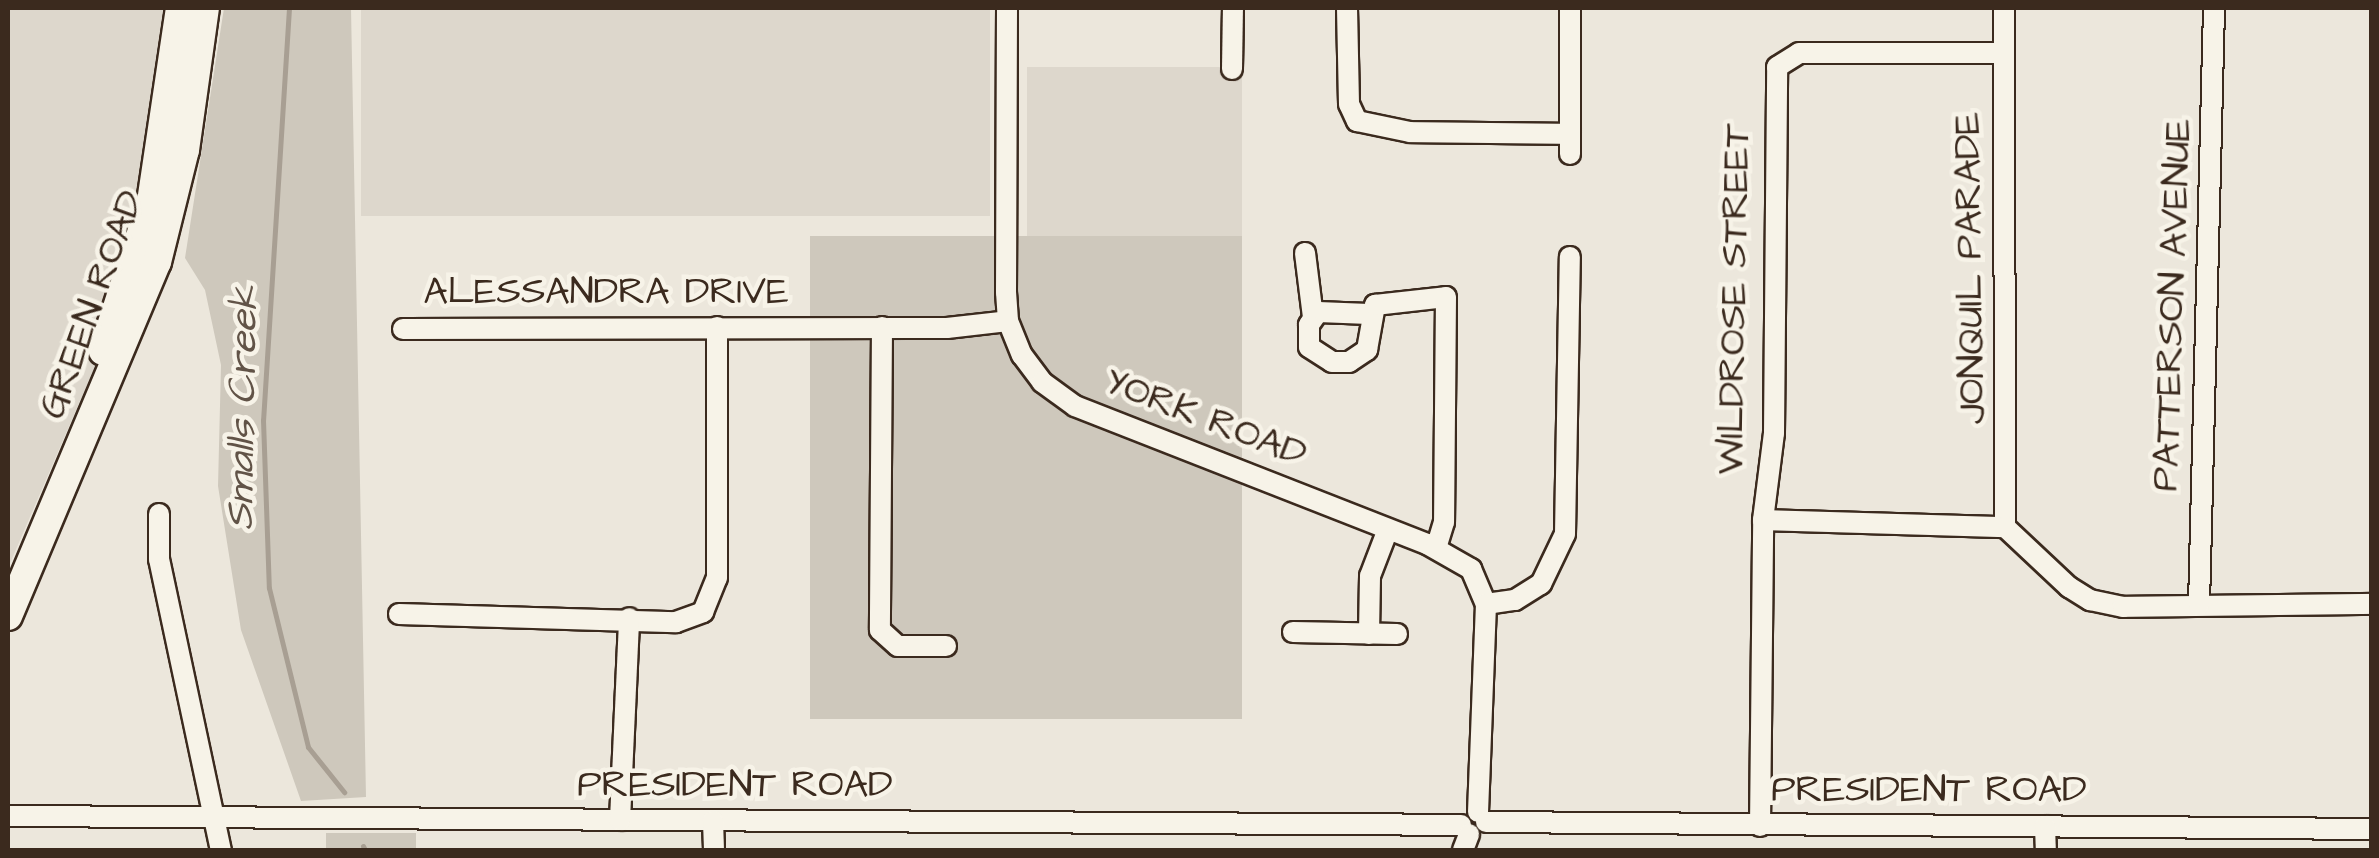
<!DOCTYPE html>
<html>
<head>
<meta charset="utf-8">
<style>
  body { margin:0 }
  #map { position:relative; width:2379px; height:858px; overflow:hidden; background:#ece7dc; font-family:"Architects Daughter",sans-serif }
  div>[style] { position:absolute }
  .built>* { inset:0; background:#ddd7cc; transform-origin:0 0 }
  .green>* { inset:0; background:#cec8bc; transform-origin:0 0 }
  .stream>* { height:5px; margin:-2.5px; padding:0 2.5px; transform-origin:2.5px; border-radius:2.5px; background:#a89f93 }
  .roads { filter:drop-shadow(2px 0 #3b2a1e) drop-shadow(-2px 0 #3b2a1e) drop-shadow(0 2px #3b2a1e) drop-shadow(0 -2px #3b2a1e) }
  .minor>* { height:20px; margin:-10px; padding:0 10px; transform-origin:10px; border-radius:10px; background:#f7f3e8 }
  .major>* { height:28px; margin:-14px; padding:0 14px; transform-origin:14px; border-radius:14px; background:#f7f3e8 }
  span { translate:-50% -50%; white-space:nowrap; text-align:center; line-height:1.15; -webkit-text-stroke:9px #f7f3e8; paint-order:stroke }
  .street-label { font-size:38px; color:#3b2a1e }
  .water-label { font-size:40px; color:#615347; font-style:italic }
  .frame { position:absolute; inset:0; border:10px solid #3b2a1e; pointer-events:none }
</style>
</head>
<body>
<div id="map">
  <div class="built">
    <div style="clip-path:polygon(8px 8px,180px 8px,120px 308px,8px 568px)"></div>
    <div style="left:361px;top:8px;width:629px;height:208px"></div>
    <div style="left:1027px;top:67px;width:215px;height:169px"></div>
  </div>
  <div class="green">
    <div style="clip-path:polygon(224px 8px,351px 8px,366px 797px,301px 801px,241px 630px,218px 486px,221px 365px,205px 290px,185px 258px)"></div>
    <div style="left:810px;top:236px;width:432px;height:483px"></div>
    <div style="left:326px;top:833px;width:90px;height:18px"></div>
  </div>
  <div class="stream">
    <div style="left:289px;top:8px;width:413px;rotate:93.6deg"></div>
    <div style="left:263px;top:420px;width:168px;rotate:88deg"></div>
    <div style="left:269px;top:588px;width:164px;rotate:76.2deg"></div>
    <div style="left:308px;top:747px;width:58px;rotate:51.3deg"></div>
    <div style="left:363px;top:846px;width:4px;rotate:63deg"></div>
  </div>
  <div class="roads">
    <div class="minor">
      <div style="left:1007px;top:8px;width:284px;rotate:90.2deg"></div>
      <div style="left:1006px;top:292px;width:29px;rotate:86deg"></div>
      <div style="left:1008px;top:321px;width:37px;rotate:68deg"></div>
      <div style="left:1022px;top:355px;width:34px;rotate:53deg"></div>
      <div style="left:1042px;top:382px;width:41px;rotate:36deg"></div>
      <div style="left:1075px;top:406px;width:378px;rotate:21.4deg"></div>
      <div style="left:1427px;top:544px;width:51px;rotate:29.6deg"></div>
      <div style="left:1471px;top:569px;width:38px;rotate:67deg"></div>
      <div style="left:1486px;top:604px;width:208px;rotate:92.2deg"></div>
      <div style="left:1347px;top:8px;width:96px;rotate:88.8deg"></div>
      <div style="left:1349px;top:104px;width:19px;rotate:65deg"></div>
      <div style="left:1357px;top:121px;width:54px;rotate:11.7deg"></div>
      <div style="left:1410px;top:132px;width:160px;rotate:0.7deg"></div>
      <div style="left:1570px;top:8px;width:146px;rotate:90deg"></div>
      <div style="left:2004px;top:8px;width:519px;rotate:89.89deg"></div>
      <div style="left:1232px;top:69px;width:61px;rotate:-89.1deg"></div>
      <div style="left:1305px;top:253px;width:64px;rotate:82.9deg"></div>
      <div style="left:1369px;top:314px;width:51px;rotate:-177.8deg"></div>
      <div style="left:1318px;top:312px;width:16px;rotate:125deg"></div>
      <div style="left:1309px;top:325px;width:22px;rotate:90deg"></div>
      <div style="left:1309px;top:347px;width:27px;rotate:33deg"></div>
      <div style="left:1332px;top:362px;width:17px"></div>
      <div style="left:1349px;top:362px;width:22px;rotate:-34deg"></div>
      <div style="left:1367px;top:350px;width:46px;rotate:-79.9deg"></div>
      <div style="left:1375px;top:305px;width:71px;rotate:-6.4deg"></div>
      <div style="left:1446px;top:297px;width:225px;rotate:90.5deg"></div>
      <div style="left:1444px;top:522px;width:27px;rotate:107deg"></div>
      <div style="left:882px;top:327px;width:303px;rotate:90.4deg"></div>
      <div style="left:880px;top:630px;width:24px;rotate:42deg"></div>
      <div style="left:898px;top:646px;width:48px"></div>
      <div style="left:403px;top:329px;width:544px;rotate:-0.11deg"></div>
      <div style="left:947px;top:328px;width:61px;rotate:-6.5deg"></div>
      <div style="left:159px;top:514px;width:45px;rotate:90deg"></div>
      <div style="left:159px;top:559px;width:298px;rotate:78deg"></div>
      <div style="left:1763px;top:520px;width:242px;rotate:1.7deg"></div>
      <div style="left:2005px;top:527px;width:88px;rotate:43.2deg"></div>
      <div style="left:2069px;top:587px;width:25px;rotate:32deg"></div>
      <div style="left:2090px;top:600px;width:34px;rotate:12deg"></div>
      <div style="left:2123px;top:607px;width:249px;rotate:-0.7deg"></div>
      <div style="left:1486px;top:604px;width:29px;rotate:-8deg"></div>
      <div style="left:1515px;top:600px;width:31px;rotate:-32deg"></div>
      <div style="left:1541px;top:584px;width:55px;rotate:-64.4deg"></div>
      <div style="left:1565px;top:534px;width:277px;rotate:-89deg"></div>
      <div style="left:2199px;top:605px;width:597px;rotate:-88.56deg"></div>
      <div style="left:399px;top:614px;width:277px;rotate:1.7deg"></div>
      <div style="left:676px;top:622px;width:29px;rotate:-20deg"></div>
      <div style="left:703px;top:612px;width:37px;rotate:-68deg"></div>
      <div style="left:717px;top:578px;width:251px;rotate:-90deg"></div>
      <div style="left:1293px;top:632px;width:104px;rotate:1.1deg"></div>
      <div style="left:1369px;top:634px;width:58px;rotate:-89deg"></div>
      <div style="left:1370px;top:576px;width:50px;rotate:-69deg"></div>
      <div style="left:8px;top:816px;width:1453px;rotate:0.35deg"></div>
      <div style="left:620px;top:820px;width:202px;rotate:-87.4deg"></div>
      <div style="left:713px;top:821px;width:29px;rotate:88deg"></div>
      <div style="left:1486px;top:822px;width:886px;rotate:0.45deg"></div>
      <div style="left:1760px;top:826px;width:306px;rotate:-89.4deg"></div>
      <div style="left:1763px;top:520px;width:88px;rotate:-82.8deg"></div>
      <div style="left:1774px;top:433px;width:366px;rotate:-89.5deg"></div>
      <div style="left:1777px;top:67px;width:26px;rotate:-32deg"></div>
      <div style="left:1799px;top:53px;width:205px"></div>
      <div style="left:2045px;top:826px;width:24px;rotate:88deg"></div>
      <div style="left:1463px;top:850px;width:17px;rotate:-69deg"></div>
    </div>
    <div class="major">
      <div style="left:103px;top:351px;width:157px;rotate:-72.1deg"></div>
      <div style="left:151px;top:202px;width:196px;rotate:-81.5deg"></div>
      <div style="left:8px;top:616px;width:384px;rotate:-67.2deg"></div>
      <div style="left:157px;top:262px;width:115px;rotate:-76deg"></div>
      <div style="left:185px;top:150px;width:143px;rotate:-82deg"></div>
    </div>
  </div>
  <div class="street-label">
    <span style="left:1971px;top:268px;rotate:-91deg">JONQUIL PARADE</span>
    <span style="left:606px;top:293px">ALESSANDRA DRIVE</span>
    <span style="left:1735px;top:299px;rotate:-89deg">WILDROSE STREET</span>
    <span style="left:93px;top:305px;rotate:-70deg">GREEN ROAD</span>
    <span style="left:2173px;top:305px;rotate:-88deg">PATTERSON AVENUE</span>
    <span style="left:1205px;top:419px;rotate:21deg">YORK ROAD</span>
    <span style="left:735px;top:786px">PRESIDENT ROAD</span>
    <span style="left:1929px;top:791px">PRESIDENT ROAD</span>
  </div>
  <div class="water-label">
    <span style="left:243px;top:408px;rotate:-89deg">Smalls Creek</span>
  </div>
  <div class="frame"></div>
</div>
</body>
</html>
